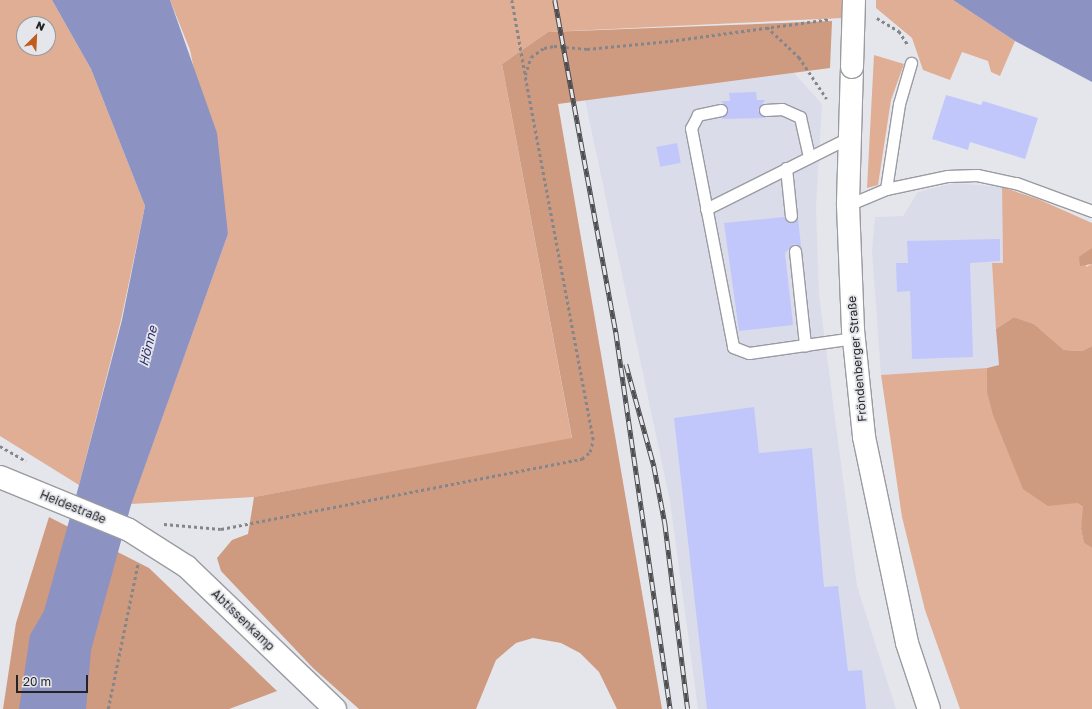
<!DOCTYPE html>
<html>
<head>
<meta charset="utf-8">
<style>
  body { margin:0 }
  #map { position:relative; width:1092px; height:709px; overflow:hidden; background:#e5e6ec; font-family:"Golos Text",sans-serif }
  div>[style] { position:absolute }
  .built>* { inset:0; background:#dadcea }
  .green>* { inset:0; background:#dfae95 }
  .forest>* { inset:0; background:#ce9a80 }
  .water>* { inset:0; background:#8c92c2 }
  .building>* { inset:0; background:#c1c7fb; transform-origin:0 0 }
  .path>* { height:2.5px; margin-top:-1.25px; transform-origin:0; background:repeating-linear-gradient(90deg,#85868a 0 3px,transparent 0 6px) }
  .roads { filter:drop-shadow(1px 0 #9a9ba1) drop-shadow(-1px 0 #9a9ba1) drop-shadow(0 1px #9a9ba1) drop-shadow(0 -1px #9a9ba1) }
  .lane>* { height:11px; margin:-5.5px; padding:0 5.5px; transform-origin:5.5px; border-radius:5.5px; background:#fff }
  .street>* { height:22px; margin:-11px; padding:0 11px; transform-origin:11px; border-radius:11px; background:#fff }
  .secondary>* { height:22px; margin:-11px; padding:0 11px; transform-origin:11px; border-radius:11px; background:#fff }
  .rail>* { height:4.5px; margin-top:-2.25px; transform-origin:0; background:repeating-linear-gradient(90deg,#e5e6ec 0 9px,#4e4e51 0 18px); box-sizing:border-box; border-block:1px solid #4e4e51 }
  .bridges { filter:drop-shadow(1px 0 #9a9ba1) drop-shadow(-1px 0 #9a9ba1) drop-shadow(0 1px #9a9ba1) drop-shadow(0 -1px #9a9ba1) }
  .secondary-bridge>* { height:22px; margin:-11px; padding:0 11px; transform-origin:11px; border-radius:11px; background:#fff }
  span { translate:-50% -50%; white-space:nowrap; text-align:center; line-height:1.15; -webkit-text-stroke:3.5px #e5e6ec; paint-order:stroke }
  .street-label { font-size:12px; color:#242426 }
  .water-label { font-size:13px; color:#2c2c67; font-style:italic }
  .north { position:absolute; left:16px; top:16px; width:40px; height:40px; box-sizing:border-box; background:#e5e6ec; border:1px solid #98989d; border-radius:50%; rotate:24deg; font-size:11px; font-weight:700; line-height:16px; text-align:center; color:#242426 }
  .north::after { content:''; display:block; margin:auto; width:14px; height:18px; background:#bf5d20; clip-path:polygon(50% 0,100% 100%,50% 72%,0 100%) }
  .scale { position:absolute; left:16px; top:675px; width:72px; height:18px; box-sizing:border-box; border:2px solid #242426; border-top:0; padding-left:5px; font-size:12px; line-height:14px; white-space:nowrap; color:#242426; -webkit-text-stroke:3px #e5e6ec; paint-order:stroke }
</style>
</head>
<body>
<div id="map">
  <div class="built">
    <div style="clip-path:polygon(794px 73px,822px 104px,816px 207px,819px 295px,857px 586px,896px 709px,698px 709px,670px 501px,585px 100px)"></div>
    <div style="clip-path:polygon(955px 183px,1002px 187px,1003px 263px,992px 264px,999px 365px,980px 369px,881px 375px,872px 251px,875px 217px,903px 216px,918px 192px)"></div>
  </div>
  <div class="green">
    <div style="clip-path:polygon(evenodd,0 0,52px 0,91px 69px,145px 206px,121px 320px,79px 485px,0 436px,0 0,24px 24px,48px 24px,48px 48px,24px 48px,24px 24px)"></div>
    <div style="clip-path:polygon(170px 0,842px 0,842px 18px,548px 32px,502px 64px,572px 439px,254px 497px,131px 504px,228px 234px,190px 50px)"></div>
    <div style="clip-path:polygon(876px 0,953px 0,1015px 41px,1000px 76px,991px 72px,988px 61px,962px 52px,950px 80px,923px 70px,912px 38px,876px 8px)"></div>
    <div style="clip-path:polygon(874px 55px,904px 64px,891px 100px,878px 185px,867px 188px)"></div>
    <div style="clip-path:polygon(1002px 187px,1038px 199px,1092px 223px,1092px 248px,1086px 267px,1092px 264px,1092px 346px,1082px 351px,1064px 350px,1034px 324px,1014px 317px,996px 329px,992px 263px,1003px 263px)"></div>
    <div style="clip-path:polygon(987px 368px,987px 392px,1066px 503px,1077px 503px,1084px 508px,1081px 529px,1084px 543px,1092px 548px,1092px 709px,960px 709px,925px 610px,902px 517px,881px 375px)"></div>
  </div>
  <div class="forest">
    <div style="clip-path:polygon(832px 21px,830px 68px,558px 104px,662px 709px,617px 709px,599px 672px,580px 653px,561px 643px,533px 638px,516px 643px,496px 660px,476px 709px,359px 709px,313px 668px,221px 571px,217px 558px,232px 540px,248px 534px,254px 497px,572px 438px,502px 64px,548px 32px)"></div>
    <div style="clip-path:polygon(1092px 248px,1092px 264px,1080px 266px,1079px 257px)"></div>
    <div style="clip-path:polygon(1014px 317px,1034px 324px,1064px 350px,1082px 351px,1092px 346px,1092px 548px,1084px 543px,1081px 529px,1083px 507px,1077px 503px,1048px 506px,1023px 489px,993px 415px,987px 392px,987px 368px,999px 365px,996px 329px)"></div>
    <div style="clip-path:polygon(49px 517px,149px 568px,277px 691px,229px 709px,3px 709px,16px 623px)"></div>
  </div>
  <div class="water">
    <div style="clip-path:polygon(52px 0,170px 0,217px 133px,228px 234px,131px 505px,91px 650px,86px 709px,19px 709px,30px 635px,44px 611px,79px 485px,122px 320px,145px 206px,91px 69px)"></div>
    <div style="clip-path:polygon(953px 0,1092px 0,1092px 82px,1015px 41px)"></div>
  </div>
  <div class="building">
    <div style="clip-path:polygon(756px 92px,757px 100px,765px 100px,758px 110px,766px 118px,722px 119px,728px 109px,721px 101px,730px 101px,729px 93px)"></div>
    <div style="clip-path:polygon(946px 95px,981px 105px,983px 101px,1038px 118px,1025px 159px,970px 142px,968px 150px,932px 139px)"></div>
    <div style="left:677px;top:143px;width:20px;height:21px;rotate:79deg"></div>
    <div style="clip-path:polygon(784px 217px,791px 223px,798px 217px,801px 247px,794px 244px,785px 253px,793px 325px,739px 331px,724px 223px)"></div>
    <div style="clip-path:polygon(1000px 239px,1000px 261px,970px 263px,973px 357px,912px 359px,910px 291px,897px 292px,896px 263px,908px 263px,907px 241px)"></div>
    <div style="clip-path:polygon(754px 407px,759px 453px,812px 448px,824px 587px,838px 586px,848px 671px,862px 670px,866px 709px,707px 709px,674px 418px)"></div>
  </div>
  <div class="path">
    <div style="left:512px;top:0;width:74px;rotate:79.9deg"></div>
    <div style="left:877px;top:18px;width:26px;rotate:31deg"></div>
    <div style="left:899px;top:31px;width:17px;rotate:57deg"></div>
    <div style="left:767px;top:27px;width:44px;rotate:43.2deg"></div>
    <div style="left:799px;top:57px;width:50px;rotate:56.3deg"></div>
    <div style="left:0;top:446px;width:30px;rotate:30deg"></div>
    <div style="left:164px;top:524px;width:57px;rotate:5deg"></div>
    <div style="left:221px;top:529px;width:368px;rotate:-11deg"></div>
    <div style="left:582px;top:459px;width:11px;rotate:-41deg"></div>
    <div style="left:590px;top:452px;width:12px;rotate:-76deg"></div>
    <div style="left:593px;top:440px;width:371px;rotate:-100.6deg"></div>
    <div style="left:525px;top:75px;width:19px;rotate:-72deg"></div>
    <div style="left:531px;top:57px;width:16px;rotate:-35deg"></div>
    <div style="left:544px;top:48px;width:10px;rotate:-11deg"></div>
    <div style="left:554px;top:46px;width:33px;rotate:5deg"></div>
    <div style="left:587px;top:49px;width:83px;rotate:-5.5deg"></div>
    <div style="left:670px;top:41px;width:162px;rotate:-7.8deg"></div>
    <div style="left:108px;top:709px;width:149px;rotate:-78.4deg"></div>
  </div>
  <div class="roads">
    <div class="lane">
      <div style="left:721px;top:110px;width:24px;rotate:168deg"></div>
      <div style="left:698px;top:115px;width:15px;rotate:118deg"></div>
      <div style="left:691px;top:128px;width:223px;rotate:79.1deg"></div>
      <div style="left:733px;top:347px;width:17px;rotate:21deg"></div>
      <div style="left:749px;top:353px;width:106px;rotate:-8.1deg"></div>
      <div style="left:765px;top:110px;width:17px;rotate:-3deg"></div>
      <div style="left:782px;top:109px;width:20px;rotate:24deg"></div>
      <div style="left:800px;top:117px;width:41px;rotate:77.3deg"></div>
      <div style="left:786px;top:168px;width:48px;rotate:84.1deg"></div>
      <div style="left:886px;top:189px;width:86px;rotate:-81.3deg"></div>
      <div style="left:899px;top:104px;width:43px;rotate:-73.7deg"></div>
      <div style="left:848px;top:205px;width:41px;rotate:-22.8deg"></div>
      <div style="left:886px;top:189px;width:62px;rotate:-12deg"></div>
      <div style="left:947px;top:176px;width:30px;rotate:-2deg"></div>
      <div style="left:977px;top:175px;width:40px;rotate:12deg"></div>
      <div style="left:1016px;top:183px;width:81px;rotate:20.2deg"></div>
      <div style="left:706px;top:209px;width:159px;rotate:-26.6deg"></div>
      <div style="left:795px;top:251px;width:95px;rotate:83.9deg"></div>
    </div>
    <div class="street">
      <div style="left:0;top:477px;width:139px;rotate:22.3deg"></div>
      <div style="left:129px;top:530px;width:69px;rotate:32.5deg"></div>
      <div style="left:187px;top:567px;width:205px;rotate:43.8deg"></div>
    </div>
    <div class="secondary">
      <div style="left:852px;top:67px;width:138px;rotate:91.7deg"></div>
      <div style="left:848px;top:205px;width:125px;rotate:87.7deg"></div>
      <div style="left:853px;top:330px;width:108px;rotate:84.1deg"></div>
      <div style="left:864px;top:437px;width:210px;rotate:78.2deg"></div>
      <div style="left:907px;top:643px;width:70px;rotate:71.6deg"></div>
    </div>
  </div>
  <div class="rail">
    <div style="left:555px;top:0;width:338px;rotate:79.6deg"></div>
    <div style="left:616px;top:332px;width:381px;rotate:81.8deg"></div>
    <div style="left:626px;top:364px;width:106px;rotate:74.6deg"></div>
    <div style="left:654px;top:466px;width:58px;rotate:79.1deg"></div>
    <div style="left:665px;top:523px;width:187px;rotate:83deg"></div>
  </div>
  <div class="bridges">
    <div class="secondary-bridge">
      <div style="left:852px;top:67px;width:67px;rotate:-88.3deg"></div>
    </div>
  </div>
  <div class="street-label">
    <span style="left:857px;top:359px;rotate:-95deg">Fröndenberger Straße</span>
    <span style="left:73px;top:507px;rotate:22deg">Heidestraße</span>
    <span style="left:243px;top:620px;rotate:44deg">Abtissenkamp</span>
  </div>
  <div class="water-label">
    <span style="left:148px;top:346px;rotate:-76deg">Hönne</span>
  </div>
  <div class="north">N</div>
  <div class="scale">20 m</div>
</div>
</body>
</html>
